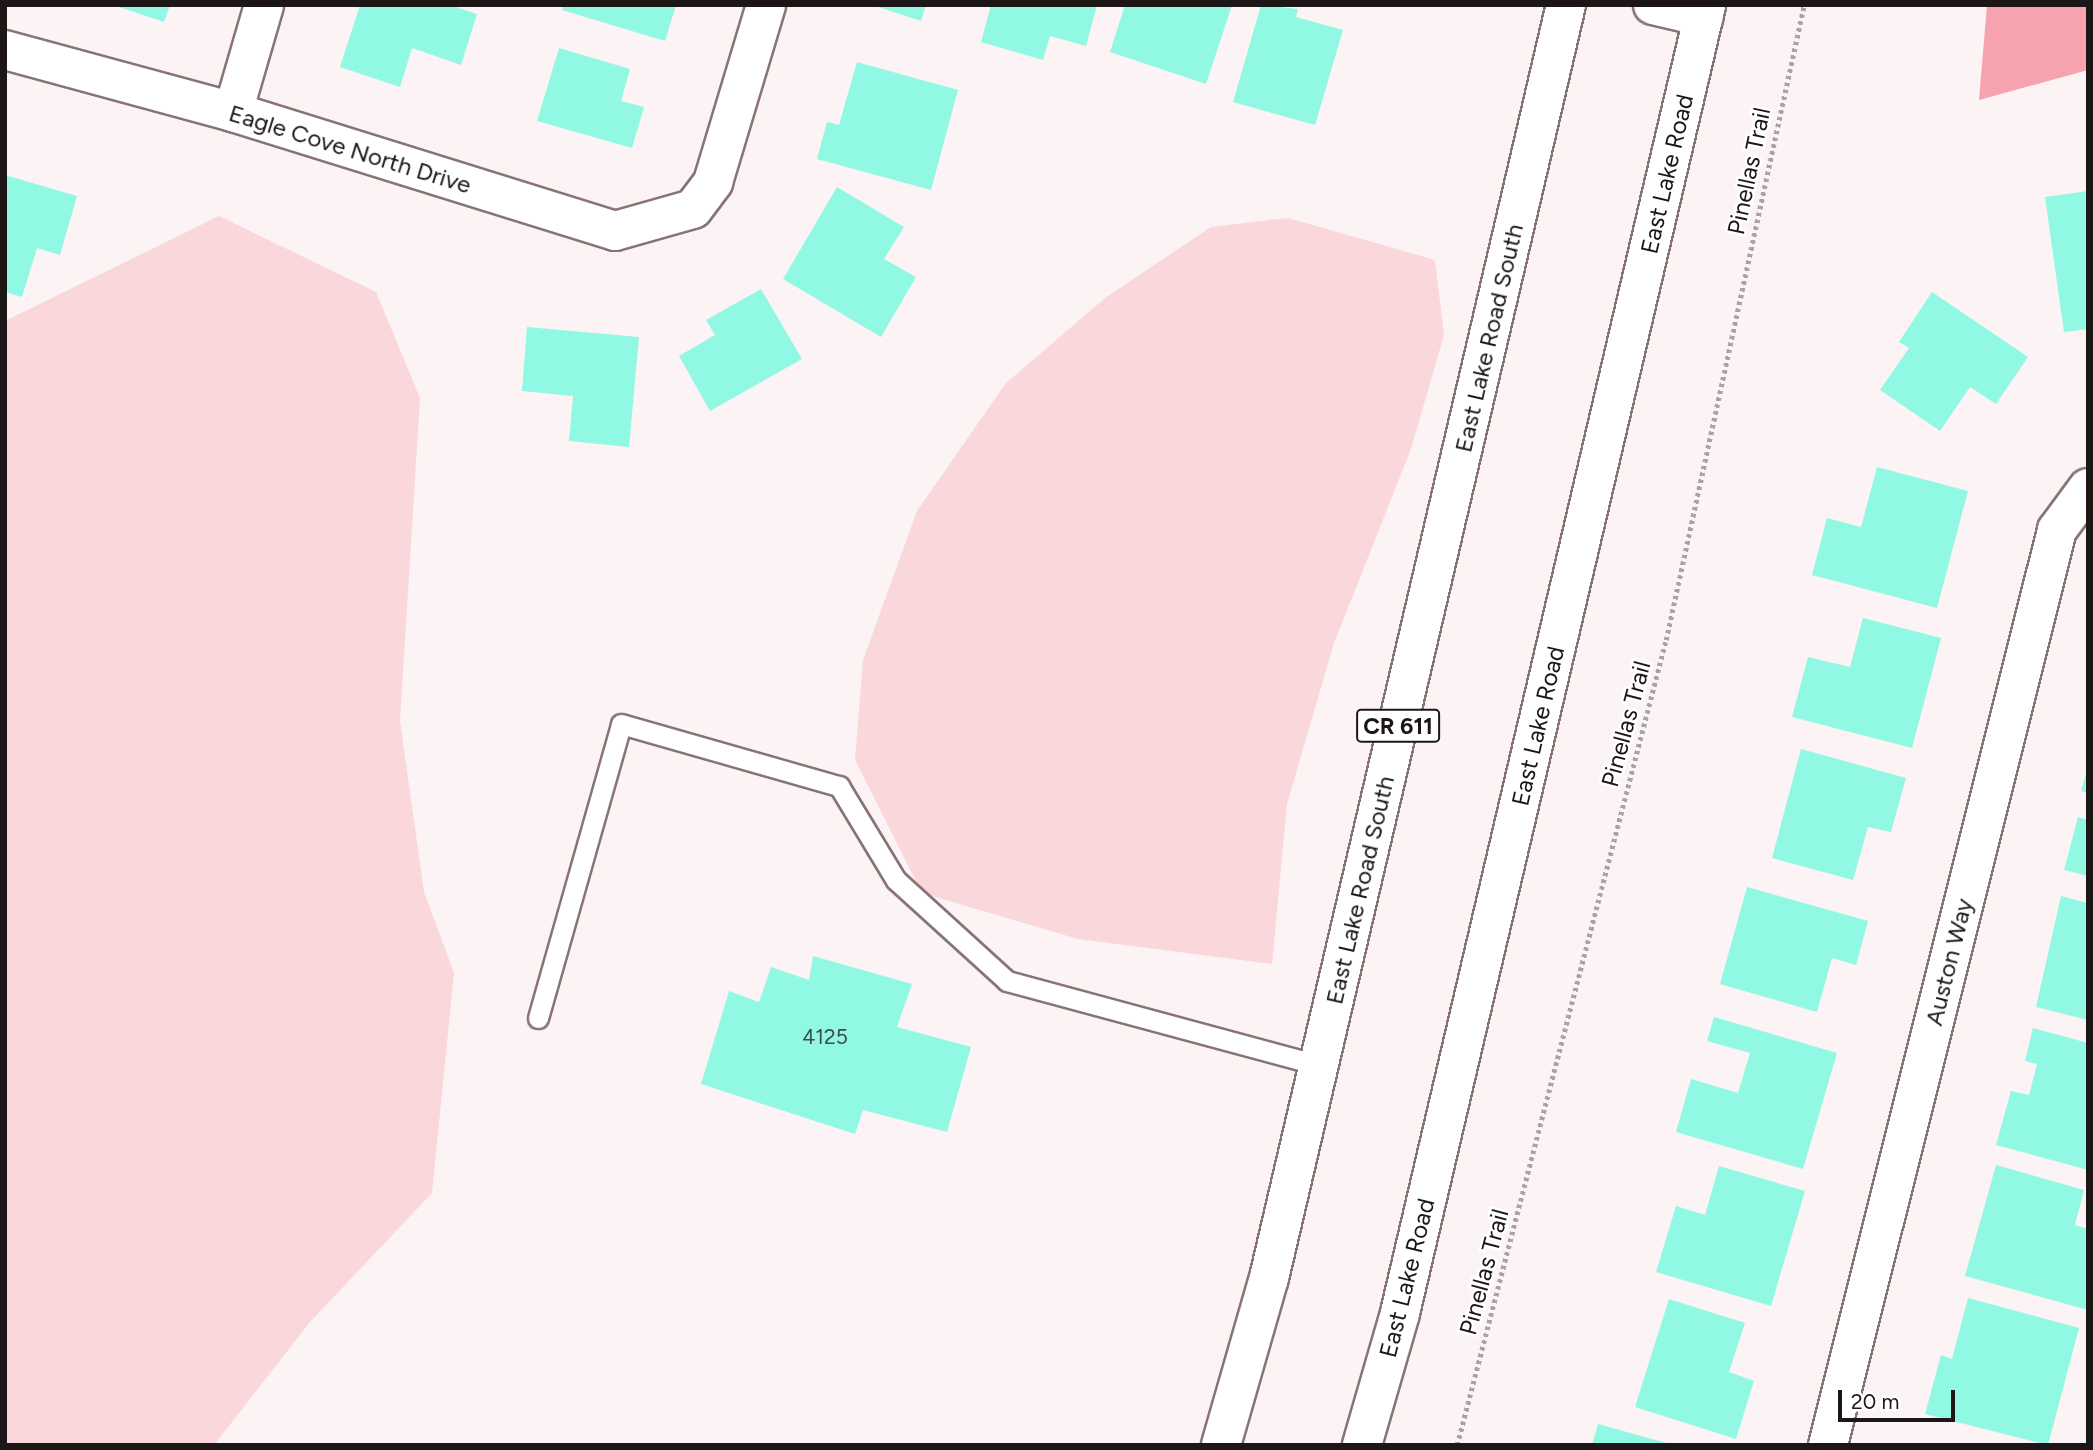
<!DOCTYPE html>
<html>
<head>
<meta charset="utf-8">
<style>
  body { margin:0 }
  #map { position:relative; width:2093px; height:1450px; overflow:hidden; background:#fcf3f4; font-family:Figtree,sans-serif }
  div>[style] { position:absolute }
  .green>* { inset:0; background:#fad7db }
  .water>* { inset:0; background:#f6a2af }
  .building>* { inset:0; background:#91f8e3 }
  .path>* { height:4.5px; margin-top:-2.25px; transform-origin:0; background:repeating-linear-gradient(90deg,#aaa2a3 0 3.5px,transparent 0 7px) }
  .roads { filter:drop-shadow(2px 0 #877477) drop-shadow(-2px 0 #877477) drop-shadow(0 2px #877477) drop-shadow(0 -2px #877477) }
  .service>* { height:19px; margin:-9.5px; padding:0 9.5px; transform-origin:9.5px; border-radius:9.5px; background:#fff }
  .minor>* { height:38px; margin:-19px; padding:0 19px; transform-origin:19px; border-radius:19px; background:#fff }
  .primary>* { height:38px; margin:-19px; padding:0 19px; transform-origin:19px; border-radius:19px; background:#fff }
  span { translate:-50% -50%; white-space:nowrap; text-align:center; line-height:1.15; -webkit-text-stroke:5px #fff; paint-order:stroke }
  .number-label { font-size:21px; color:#3a4e4a }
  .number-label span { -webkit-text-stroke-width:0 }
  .shield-label span { padding:2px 5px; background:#fff; border:2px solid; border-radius:5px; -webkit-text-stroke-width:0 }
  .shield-label { font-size:23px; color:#1d1617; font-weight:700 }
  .street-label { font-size:24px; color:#1d1617 }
  .frame { position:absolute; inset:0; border:7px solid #1d1617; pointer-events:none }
  .scale { position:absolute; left:1838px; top:1390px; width:117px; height:32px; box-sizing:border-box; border:4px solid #1d1617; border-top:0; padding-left:9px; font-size:21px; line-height:24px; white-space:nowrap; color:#1d1617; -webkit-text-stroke:5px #fff; paint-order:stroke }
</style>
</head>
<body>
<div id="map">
  <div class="green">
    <div style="clip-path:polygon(219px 216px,376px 292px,420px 398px,400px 721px,424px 892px,454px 973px,432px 1193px,310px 1322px,214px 1445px,5px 1445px,5px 321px)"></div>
    <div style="clip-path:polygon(1288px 218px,1435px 260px,1444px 335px,1411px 449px,1334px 643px,1287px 804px,1272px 964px,1078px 939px,922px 893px,855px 760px,863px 660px,917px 511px,1006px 383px,1105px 298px,1211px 227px)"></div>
  </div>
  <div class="water">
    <div style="clip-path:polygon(1987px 5px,2088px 5px,2088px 70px,1979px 100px)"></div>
  </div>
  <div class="building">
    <div style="clip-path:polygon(113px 5px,170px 5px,164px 22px)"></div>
    <div style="clip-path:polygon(360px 5px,450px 5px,477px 14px,461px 65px,412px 48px,400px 87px,340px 67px)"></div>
    <div style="clip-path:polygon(564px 5px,676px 5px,665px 41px,562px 10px)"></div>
    <div style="clip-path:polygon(872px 5px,926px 5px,921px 21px)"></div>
    <div style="clip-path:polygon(991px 5px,1097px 5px,1086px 46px,1050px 36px,1043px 60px,981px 42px)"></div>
    <div style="clip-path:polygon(1125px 5px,1232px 5px,1206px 84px,1110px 52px)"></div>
    <div style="clip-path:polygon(1261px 5px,1298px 9px,1296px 17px,1343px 30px,1315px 125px,1233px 102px)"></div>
    <div style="clip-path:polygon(559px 48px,630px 69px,621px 101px,644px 107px,632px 148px,537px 121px)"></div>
    <div style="clip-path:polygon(857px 62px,958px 90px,931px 190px,817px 159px,827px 122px,839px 125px)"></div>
    <div style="clip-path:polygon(5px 175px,77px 196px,60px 255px,37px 248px,22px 297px,5px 292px)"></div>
    <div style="clip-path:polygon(837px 187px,904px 227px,884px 259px,916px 277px,881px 337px,783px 279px)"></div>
    <div style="clip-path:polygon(2088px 191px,2088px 329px,2064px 332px,2045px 197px)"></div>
    <div style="clip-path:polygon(761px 289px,802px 359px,710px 411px,679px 356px,715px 335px,706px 320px)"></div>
    <div style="clip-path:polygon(1932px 292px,2028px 357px,1996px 404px,1970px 387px,1940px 431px,1880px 390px,1909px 348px,1899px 342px)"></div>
    <div style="clip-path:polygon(527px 327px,639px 337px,629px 447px,569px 441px,573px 396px,522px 391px)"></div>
    <div style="clip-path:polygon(1877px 467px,1968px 491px,1937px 608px,1812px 575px,1827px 518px,1861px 527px)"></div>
    <div style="clip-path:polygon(1863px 618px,1941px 638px,1912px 748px,1792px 717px,1808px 657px,1850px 667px)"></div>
    <div style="clip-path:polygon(1801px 749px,1906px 778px,1891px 832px,1868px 827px,1853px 880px,1772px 858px)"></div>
    <div style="clip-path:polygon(2087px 771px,2088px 771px,2088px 793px,2081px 791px)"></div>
    <div style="clip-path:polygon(2078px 817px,2088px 820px,2088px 876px,2064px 870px)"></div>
    <div style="clip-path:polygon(1747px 887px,1868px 921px,1856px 965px,1832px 958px,1817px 1012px,1720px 984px)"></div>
    <div style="clip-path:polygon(2061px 896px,2088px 903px,2088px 1020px,2036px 1007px)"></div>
    <div style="clip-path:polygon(813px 956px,912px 984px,897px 1027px,971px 1047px,947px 1132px,863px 1110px,855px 1134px,701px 1084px,729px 991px,759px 1002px,771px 967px,809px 980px)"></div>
    <div style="clip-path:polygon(1714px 1017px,1837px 1053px,1803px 1169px,1676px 1132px,1691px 1079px,1738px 1093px,1750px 1053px,1707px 1041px)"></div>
    <div style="clip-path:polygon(2033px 1028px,2088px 1043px,2088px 1170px,1996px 1145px,2011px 1091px,2029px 1095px,2037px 1064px,2025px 1061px)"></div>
    <div style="clip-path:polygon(1996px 1165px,2084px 1190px,2075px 1225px,2088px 1229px,2088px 1310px,1965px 1276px)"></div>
    <div style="clip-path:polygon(1719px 1166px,1805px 1191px,1771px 1306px,1656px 1272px,1676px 1206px,1705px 1215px)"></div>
    <div style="clip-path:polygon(1968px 1298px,2079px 1328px,2048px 1445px,1925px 1414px,1941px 1355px,1952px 1359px)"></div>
    <div style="clip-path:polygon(1669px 1299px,1745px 1323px,1729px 1372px,1754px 1381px,1736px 1439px,1635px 1407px)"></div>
    <div style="clip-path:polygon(1598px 1424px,1670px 1444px,1670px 1445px,1592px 1445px)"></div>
  </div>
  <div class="path">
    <div style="left:1457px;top:1445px;width:832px;rotate:-75.45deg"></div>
    <div style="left:1666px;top:640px;width:650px;rotate:-77.74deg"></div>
  </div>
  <div class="roads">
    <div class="service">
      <div style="left:538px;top:1018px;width:305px;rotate:-74.2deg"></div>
      <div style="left:621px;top:724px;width:227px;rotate:15.9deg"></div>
      <div style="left:839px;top:786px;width:110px;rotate:58.8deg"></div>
      <div style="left:896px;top:880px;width:150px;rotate:42.3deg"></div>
      <div style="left:1007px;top:981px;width:323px;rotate:15.1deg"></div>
    </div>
    <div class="minor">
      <div style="left:1653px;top:5px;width:52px;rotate:13.2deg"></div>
      <div style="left:5px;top:50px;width:236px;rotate:15.2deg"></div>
      <div style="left:233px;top:112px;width:400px;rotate:17.3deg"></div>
      <div style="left:615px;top:231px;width:81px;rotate:-15.8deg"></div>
      <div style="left:693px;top:209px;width:34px;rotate:-53deg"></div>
      <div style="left:713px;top:182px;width:185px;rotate:-73.3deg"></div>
      <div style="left:233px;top:112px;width:111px;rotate:-73.8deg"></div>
      <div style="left:1828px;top:1445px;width:943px;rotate:-75.95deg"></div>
      <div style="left:2057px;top:530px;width:52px;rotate:-53.6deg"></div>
    </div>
    <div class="primary">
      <div style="left:1221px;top:1445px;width:174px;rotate:-74deg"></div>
      <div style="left:1269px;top:1278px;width:1307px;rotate:-76.87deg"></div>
      <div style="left:1362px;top:1445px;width:137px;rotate:-73.9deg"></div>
      <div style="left:1400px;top:1313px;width:1343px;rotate:-76.83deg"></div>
    </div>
  </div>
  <div class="number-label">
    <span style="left:825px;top:1037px">4125</span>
  </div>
  <div class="shield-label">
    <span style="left:1398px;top:726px">CR 611</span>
  </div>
  <div class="street-label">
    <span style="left:350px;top:149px;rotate:17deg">Eagle Cove North Drive</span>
    <span style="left:1749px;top:171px;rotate:-78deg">Pinellas Trail</span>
    <span style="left:1667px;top:174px;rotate:-77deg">East Lake Road</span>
    <span style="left:1489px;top:338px;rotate:-77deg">East Lake Road South</span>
    <span style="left:1626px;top:724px;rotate:-75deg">Pinellas Trail</span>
    <span style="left:1538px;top:726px;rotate:-77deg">East Lake Road</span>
    <span style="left:1360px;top:890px;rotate:-77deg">East Lake Road South</span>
    <span style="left:1949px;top:962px;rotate:-76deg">Auston Way</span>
    <span style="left:1484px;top:1272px;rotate:-75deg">Pinellas Trail</span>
    <span style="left:1407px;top:1278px;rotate:-76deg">East Lake Road</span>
  </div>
  <div class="frame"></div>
  <div class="scale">20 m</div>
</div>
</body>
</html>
